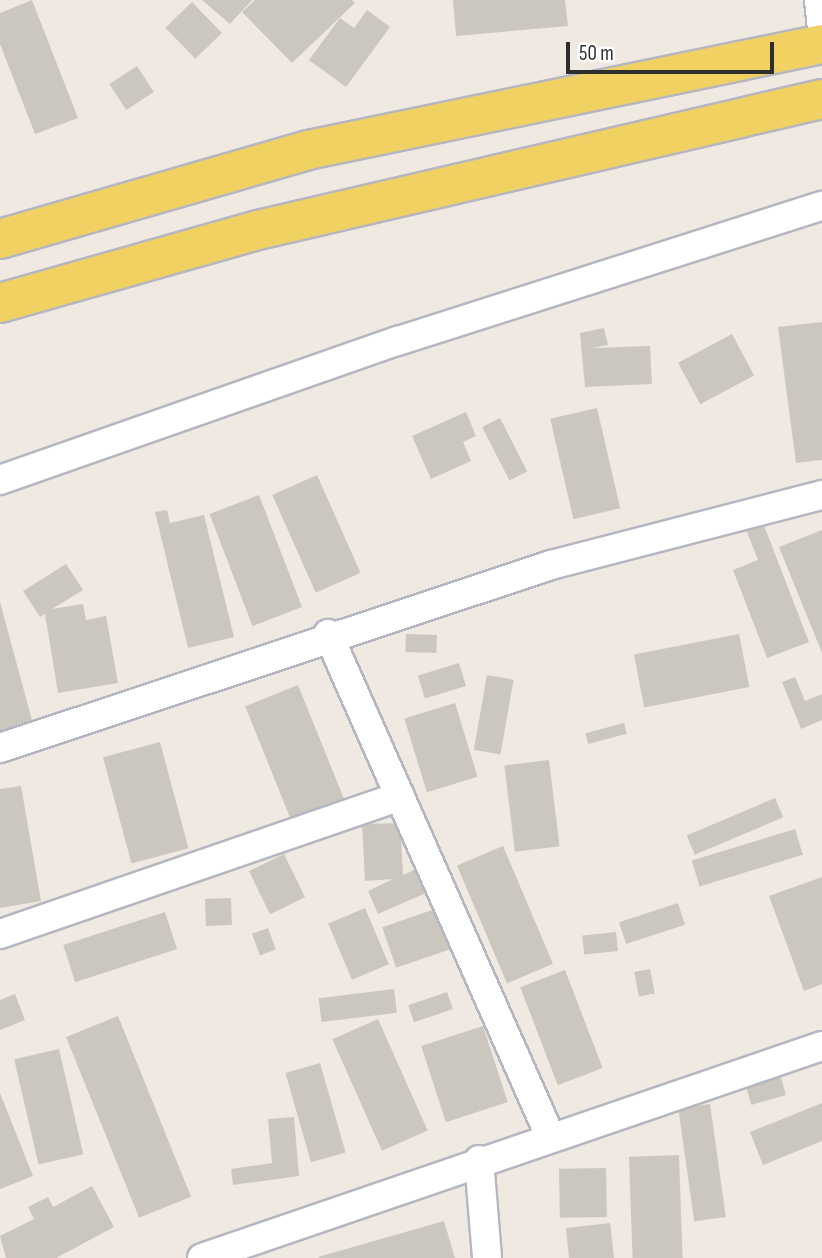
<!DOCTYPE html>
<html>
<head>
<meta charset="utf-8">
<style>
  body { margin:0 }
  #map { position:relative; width:822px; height:1258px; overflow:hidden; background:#efe9e1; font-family:"Sofia Sans Condensed",sans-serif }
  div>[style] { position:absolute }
  .building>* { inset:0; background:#cbc7bf; transform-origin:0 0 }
  .roads { filter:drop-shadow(2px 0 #b4b7c1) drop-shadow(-2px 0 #b4b7c1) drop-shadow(0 2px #b4b7c1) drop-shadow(0 -2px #b4b7c1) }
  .street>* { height:28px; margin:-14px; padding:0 14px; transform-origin:14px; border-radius:14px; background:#fff }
  .primary>* { height:38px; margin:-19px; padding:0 19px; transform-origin:19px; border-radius:19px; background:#f2d163 }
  span { translate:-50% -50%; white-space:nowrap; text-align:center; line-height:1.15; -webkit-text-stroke:7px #fff; paint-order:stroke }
  .scale { position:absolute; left:566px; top:42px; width:208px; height:32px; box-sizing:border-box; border:4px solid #2e2e2e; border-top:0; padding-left:9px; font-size:21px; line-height:24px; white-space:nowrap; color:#2e2e2e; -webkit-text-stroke:5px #fff; paint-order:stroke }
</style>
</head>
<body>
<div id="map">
  <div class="building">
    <div style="clip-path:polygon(32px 0,78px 118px,35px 134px,0 44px,0 13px)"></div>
    <div style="clip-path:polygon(202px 0,252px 0,230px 24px)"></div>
    <div style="clip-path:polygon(255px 0,352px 0,355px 3px,292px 63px,242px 12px)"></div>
    <div style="clip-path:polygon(453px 0,565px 0,568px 26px,456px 36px)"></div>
    <div style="left:192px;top:2px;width:43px;height:37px;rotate:46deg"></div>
    <div style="clip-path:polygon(367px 10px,390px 27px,346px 87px,309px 60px,340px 18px,354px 28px)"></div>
    <div style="left:137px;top:66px;width:31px;height:33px;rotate:57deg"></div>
    <div style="clip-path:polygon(822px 322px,822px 460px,796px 463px,778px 327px)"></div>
    <div style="clip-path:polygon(604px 328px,608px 345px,592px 348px,650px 346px,652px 384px,585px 387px,580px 333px)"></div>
    <div style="left:732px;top:334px;width:47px;height:61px;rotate:62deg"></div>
    <div style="left:597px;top:408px;width:103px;height:48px;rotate:77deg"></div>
    <div style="clip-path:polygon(466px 412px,476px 436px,463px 442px,471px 461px,431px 479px,412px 436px)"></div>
    <div style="left:500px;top:418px;width:60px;height:20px;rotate:63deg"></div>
    <div style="left:317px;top:475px;width:107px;height:49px;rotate:66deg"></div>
    <div style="left:259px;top:495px;width:120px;height:53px;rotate:69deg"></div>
    <div style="clip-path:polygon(167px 510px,170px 523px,204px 515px,234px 637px,188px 648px,155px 512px)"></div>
    <div style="clip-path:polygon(760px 515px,809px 642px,767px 658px,733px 570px,758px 560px,743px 522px)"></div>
    <div style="clip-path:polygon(822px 530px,822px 653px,779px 547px)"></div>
    <div style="clip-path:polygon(66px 564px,83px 590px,52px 609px,83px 604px,86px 620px,106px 616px,118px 683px,58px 693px,45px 614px,40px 617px,23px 591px)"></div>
    <div style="clip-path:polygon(0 602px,33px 724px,0 732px)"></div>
    <div style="left:406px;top:634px;width:31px;height:18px;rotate:2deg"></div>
    <div style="left:739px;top:634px;width:54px;height:107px;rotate:79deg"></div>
    <div style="left:459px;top:663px;width:24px;height:43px;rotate:73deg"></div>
    <div style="left:487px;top:675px;width:27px;height:76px;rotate:10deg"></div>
    <div style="clip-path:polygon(795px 677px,805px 701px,822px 694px,822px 720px,801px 729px,782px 682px)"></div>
    <div style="left:298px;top:685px;width:126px;height:57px;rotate:68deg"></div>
    <div style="left:455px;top:703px;width:77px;height:53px;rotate:73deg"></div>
    <div style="left:624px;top:723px;width:11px;height:40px;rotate:75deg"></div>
    <div style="left:160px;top:742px;width:110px;height:59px;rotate:75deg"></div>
    <div style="left:549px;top:760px;width:87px;height:45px;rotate:83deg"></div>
    <div style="clip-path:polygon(21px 786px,41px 901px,0 908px,0 789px)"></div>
    <div style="left:775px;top:798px;width:21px;height:96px;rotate:67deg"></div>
    <div style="clip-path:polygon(400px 823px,403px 875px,425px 865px,435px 889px,378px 914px,368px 891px,393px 879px,365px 881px,362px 824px)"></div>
    <div style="left:795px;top:829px;width:27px;height:108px;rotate:73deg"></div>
    <div style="left:503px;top:846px;width:128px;height:50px;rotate:67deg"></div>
    <div style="left:284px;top:854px;width:48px;height:39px;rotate:64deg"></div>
    <div style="clip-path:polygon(822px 877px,822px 984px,804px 991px,769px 896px)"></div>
    <div style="left:231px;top:898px;width:27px;height:26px;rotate:88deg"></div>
    <div style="left:678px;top:903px;width:23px;height:62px;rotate:72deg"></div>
    <div style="left:365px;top:908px;width:61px;height:40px;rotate:67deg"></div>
    <div style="left:438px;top:908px;width:43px;height:59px;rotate:71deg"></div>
    <div style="left:165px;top:912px;width:39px;height:107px;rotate:72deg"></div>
    <div style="left:268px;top:928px;width:23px;height:17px;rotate:70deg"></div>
    <div style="left:616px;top:932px;width:19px;height:34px;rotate:84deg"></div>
    <div style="left:650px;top:969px;width:25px;height:16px;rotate:79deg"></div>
    <div style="left:565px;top:970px;width:105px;height:48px;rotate:69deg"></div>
    <div style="left:394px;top:989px;width:24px;height:76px;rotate:83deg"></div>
    <div style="left:447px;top:992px;width:18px;height:41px;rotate:71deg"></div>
    <div style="clip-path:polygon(15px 994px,25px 1020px,0 1030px,0 1000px)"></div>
    <div style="left:118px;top:1016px;width:195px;height:56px;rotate:68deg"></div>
    <div style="left:378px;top:1019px;width:122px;height:50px;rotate:66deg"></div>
    <div style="left:483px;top:1026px;width:80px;height:65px;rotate:72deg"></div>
    <div style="left:59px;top:1049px;width:108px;height:46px;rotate:77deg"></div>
    <div style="left:320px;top:1063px;width:93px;height:36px;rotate:74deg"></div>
    <div style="left:779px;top:1071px;width:25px;height:36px;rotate:74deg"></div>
    <div style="clip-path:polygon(0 1093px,33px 1176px,0 1189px)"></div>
    <div style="clip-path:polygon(822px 1103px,822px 1141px,763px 1165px,750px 1132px)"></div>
    <div style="left:710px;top:1104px;width:114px;height:32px;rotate:82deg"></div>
    <div style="clip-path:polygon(294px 1117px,299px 1176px,233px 1185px,231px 1169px,272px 1163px,268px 1119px)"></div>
    <div style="left:679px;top:1155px;width:103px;height:50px;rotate:88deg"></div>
    <div style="left:606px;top:1168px;width:49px;height:47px;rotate:89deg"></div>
    <div style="clip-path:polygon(92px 1186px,114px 1227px,56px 1258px,6px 1258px,0 1236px,34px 1219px,28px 1207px,48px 1197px,53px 1207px)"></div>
    <div style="clip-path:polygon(444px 1221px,455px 1258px,318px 1258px,318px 1257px)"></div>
    <div style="clip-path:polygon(610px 1223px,614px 1258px,569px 1258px,566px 1228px)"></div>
  </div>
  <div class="roads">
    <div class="street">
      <div style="left:819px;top:0;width:29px;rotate:84deg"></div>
      <div style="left:0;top:480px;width:422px;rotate:-19.3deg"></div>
      <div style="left:398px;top:341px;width:445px;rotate:-17.7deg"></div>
      <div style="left:328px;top:634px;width:549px;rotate:66.14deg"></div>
      <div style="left:0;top:748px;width:581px;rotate:-18.37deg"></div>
      <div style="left:551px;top:565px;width:280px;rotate:-14.5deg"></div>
      <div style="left:0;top:934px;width:423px;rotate:-19deg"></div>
      <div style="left:479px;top:1160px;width:98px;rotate:85.3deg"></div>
      <div style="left:202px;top:1258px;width:655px;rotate:-18.88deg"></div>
    </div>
    <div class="primary">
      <div style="left:0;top:239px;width:321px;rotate:-16.1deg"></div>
      <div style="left:308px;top:150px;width:525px;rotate:-11.65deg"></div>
      <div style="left:0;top:303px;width:268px;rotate:-15.8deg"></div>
      <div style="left:258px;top:230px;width:579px;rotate:-13.08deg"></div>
    </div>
  </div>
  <div class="scale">50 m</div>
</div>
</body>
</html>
